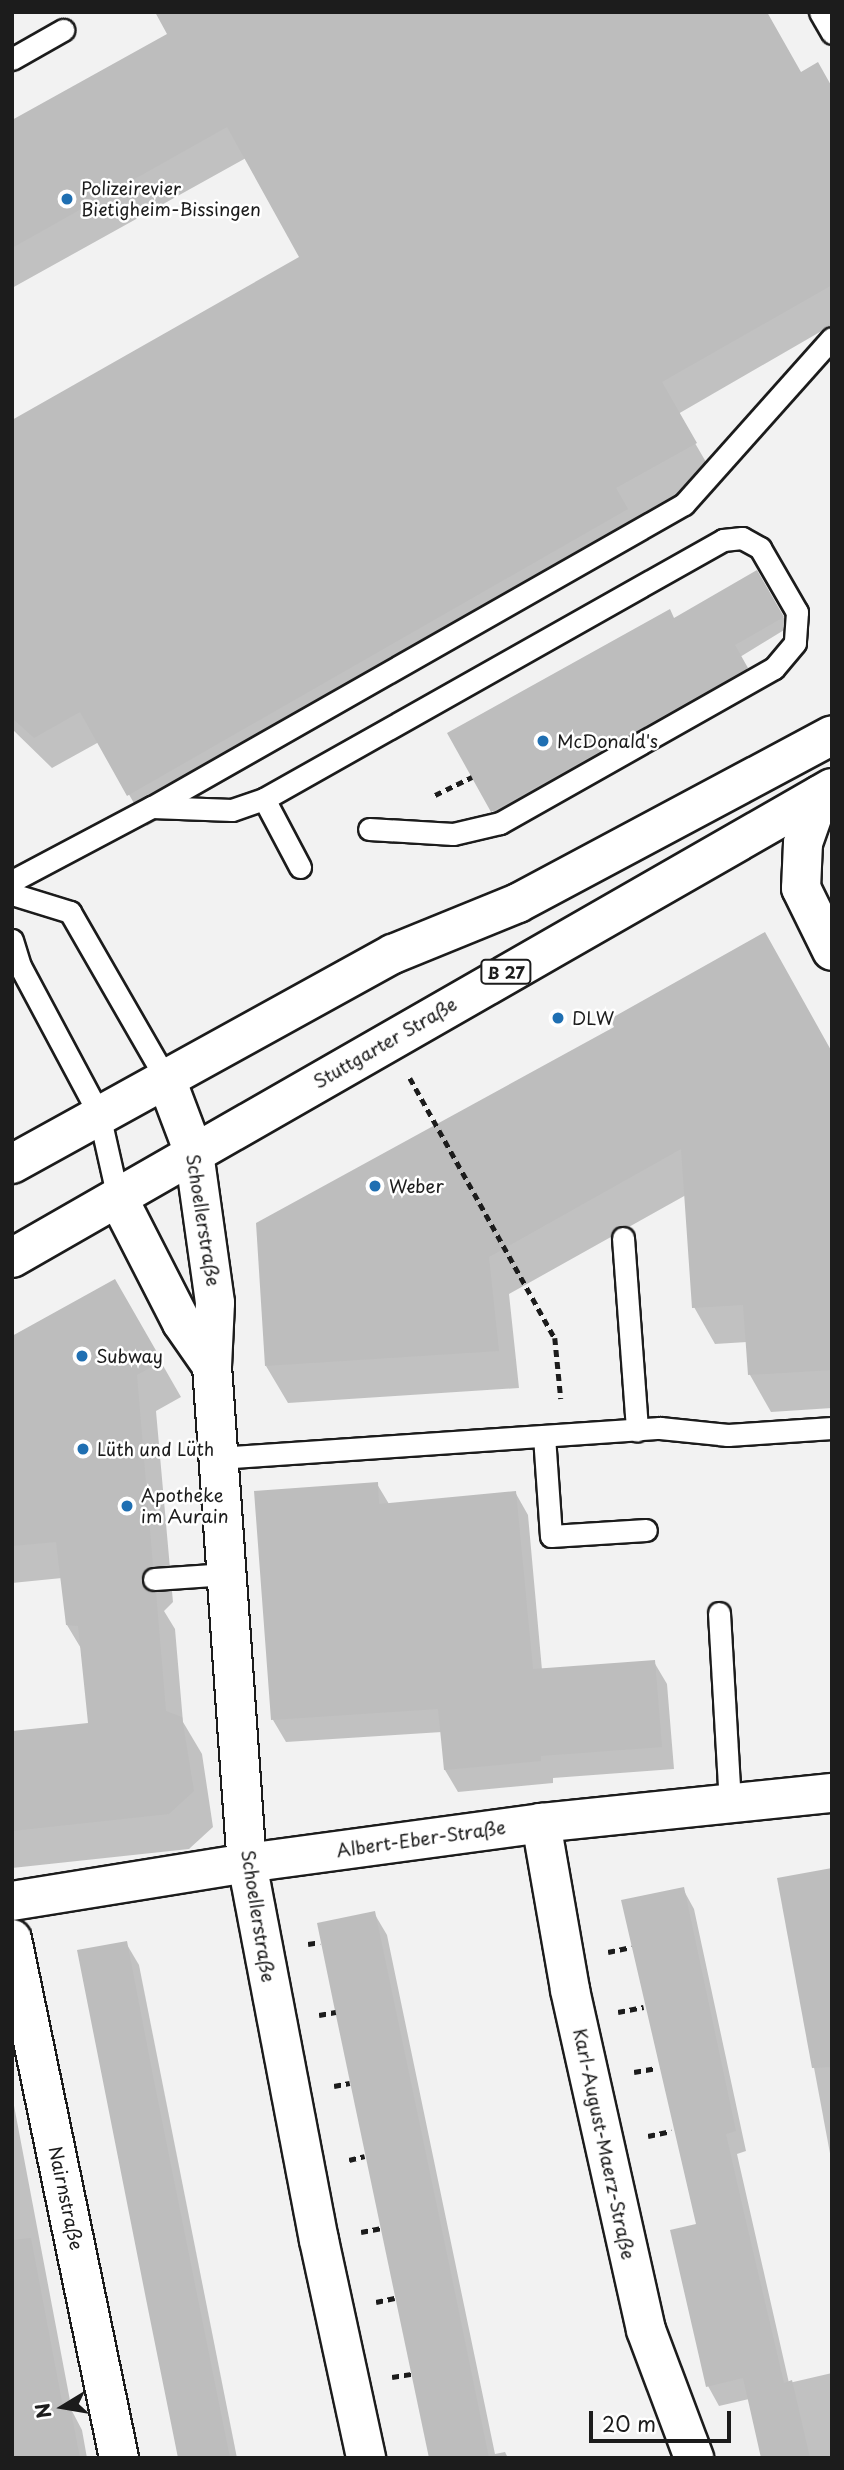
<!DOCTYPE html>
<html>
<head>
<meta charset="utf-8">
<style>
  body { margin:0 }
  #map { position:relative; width:844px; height:2470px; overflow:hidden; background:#f2f2f2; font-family:"Playpen Sans",sans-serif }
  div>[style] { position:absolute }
  .shadow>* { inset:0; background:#0003 }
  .building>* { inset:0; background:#bdbdbd }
  .path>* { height:4.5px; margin-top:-2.25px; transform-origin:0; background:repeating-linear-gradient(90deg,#1c1c1c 0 7px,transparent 0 12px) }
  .roads { filter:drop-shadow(2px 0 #1c1c1c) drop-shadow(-2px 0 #1c1c1c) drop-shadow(0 2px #1c1c1c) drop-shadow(0 -2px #1c1c1c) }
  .service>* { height:21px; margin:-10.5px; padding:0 10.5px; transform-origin:10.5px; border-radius:10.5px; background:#fff }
  .minor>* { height:38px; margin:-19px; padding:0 19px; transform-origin:19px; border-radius:19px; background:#fff }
  .primary>* { height:38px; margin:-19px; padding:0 19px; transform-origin:19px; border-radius:19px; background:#fff }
  .dots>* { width:19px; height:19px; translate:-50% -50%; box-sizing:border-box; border:4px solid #fff; border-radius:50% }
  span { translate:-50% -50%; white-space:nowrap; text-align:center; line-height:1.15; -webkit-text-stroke:5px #fff; paint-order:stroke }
  .shield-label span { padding:2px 5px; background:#fff; border:2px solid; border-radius:5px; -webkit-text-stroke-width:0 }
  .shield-label { font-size:16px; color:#1c1c1c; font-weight:700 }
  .poi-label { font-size:18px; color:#1c1c1c }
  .left { translate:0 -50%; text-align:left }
  .street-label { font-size:18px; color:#1c1c1c }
  .frame { position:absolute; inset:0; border:14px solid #1c1c1c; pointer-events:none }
  .north { position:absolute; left:28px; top:2372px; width:70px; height:70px; -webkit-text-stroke:5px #fff; paint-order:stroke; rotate:259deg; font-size:19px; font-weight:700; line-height:28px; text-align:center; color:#1c1c1c }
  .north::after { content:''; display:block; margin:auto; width:24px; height:32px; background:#1c1c1c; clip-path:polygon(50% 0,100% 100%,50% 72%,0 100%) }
  .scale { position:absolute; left:589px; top:2411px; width:142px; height:32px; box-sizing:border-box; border:4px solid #1c1c1c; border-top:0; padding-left:9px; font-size:21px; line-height:24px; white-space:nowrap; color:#1c1c1c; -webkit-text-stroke:5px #fff; paint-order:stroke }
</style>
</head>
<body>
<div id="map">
  <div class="shadow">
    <div style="clip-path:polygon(801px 74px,832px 90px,832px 325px,678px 414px,713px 474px,633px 520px,645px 541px,147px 826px,99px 742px,52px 768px,12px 729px,12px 422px,301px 257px,246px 158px,12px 288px,12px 122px)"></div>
    <div style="clip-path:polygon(757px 572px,789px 627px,740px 657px,753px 680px,499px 822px,450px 734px,674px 620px)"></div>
    <div style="clip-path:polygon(832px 1054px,832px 1408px,771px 1412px,750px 1375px,747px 1342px,715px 1344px,694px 1307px,686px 1195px,509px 1294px,519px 1388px,288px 1403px,266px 1366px)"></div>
    <div style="clip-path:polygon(115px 1282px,181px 1397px,156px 1411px,173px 1602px,164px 1611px,175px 1629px,183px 1722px,202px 1754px,213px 1827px,189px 1849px,12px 1868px,12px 1734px,90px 1725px,82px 1650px,67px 1625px,62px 1578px,12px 1583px,12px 1338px)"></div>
    <div style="clip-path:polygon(377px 1484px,389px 1504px,515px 1492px,528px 1515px,542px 1670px,654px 1662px,667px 1684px,674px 1769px,553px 1778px,553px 1783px,458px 1792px,445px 1770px,442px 1732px,286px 1742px,273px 1720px,256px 1492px)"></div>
    <div style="clip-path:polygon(832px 1870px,832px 2164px,779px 1880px)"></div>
    <div style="clip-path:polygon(683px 1889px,694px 1909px,746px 2151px,737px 2154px,789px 2383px,832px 2373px,832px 2458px,753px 2458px,762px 2456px,749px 2399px,719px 2406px,708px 2386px)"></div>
    <div style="clip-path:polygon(374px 1913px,387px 1935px,495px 2454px,505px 2452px,508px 2458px,439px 2458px)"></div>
    <div style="clip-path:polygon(126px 1943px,139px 1965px,237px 2458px,180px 2458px)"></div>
    <div style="clip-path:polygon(12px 2095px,72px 2411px,82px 2430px,87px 2458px,15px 2458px)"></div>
  </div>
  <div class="building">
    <div style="clip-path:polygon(155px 12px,767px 12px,801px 72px,818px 62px,832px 87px,832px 285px,662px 382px,697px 443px,616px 488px,628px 509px,127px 796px,80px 712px,34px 738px,12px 718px,12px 420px,299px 257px,227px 127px,12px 248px,12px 120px,167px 34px)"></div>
    <div style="clip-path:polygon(757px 570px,784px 617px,735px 645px,748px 668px,491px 812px,447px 733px,670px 609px,674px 618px)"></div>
    <div style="clip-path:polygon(765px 932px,832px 1052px,832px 1370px,748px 1375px,743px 1305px,692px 1308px,681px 1149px,489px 1257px,499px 1351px,265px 1366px,256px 1223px,614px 1027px,610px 1019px)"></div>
    <div style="clip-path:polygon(115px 1279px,162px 1361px,137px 1375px,153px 1566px,141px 1579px,144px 1587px,156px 1592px,166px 1711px,182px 1717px,194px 1791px,169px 1814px,12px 1831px,12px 1731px,88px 1723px,78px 1626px,66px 1625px,56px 1542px,12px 1546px,12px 1336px)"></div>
    <div style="clip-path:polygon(378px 1482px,379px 1504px,516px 1491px,533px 1669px,655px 1660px,662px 1747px,541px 1756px,541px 1761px,444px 1770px,438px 1709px,271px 1720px,254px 1491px)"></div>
    <div style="clip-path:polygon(832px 1868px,832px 2067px,812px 2068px,777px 1878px)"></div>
    <div style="clip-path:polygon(684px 1887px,736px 2131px,726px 2134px,744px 2213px,784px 2383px,792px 2380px,810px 2458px,761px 2458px,743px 2378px,706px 2387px,670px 2230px,696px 2224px,621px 1900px)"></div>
    <div style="clip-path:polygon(375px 1911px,452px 2278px,489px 2458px,429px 2458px,333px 2001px,317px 1923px)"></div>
    <div style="clip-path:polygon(127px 1941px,154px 2081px,230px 2458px,178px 2458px,146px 2299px,77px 1950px)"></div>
    <div style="clip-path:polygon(31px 2238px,63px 2407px,70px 2406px,80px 2458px,12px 2458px,12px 2240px)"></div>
  </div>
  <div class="path">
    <div style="left:435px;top:795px;width:41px;rotate:-25.9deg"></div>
    <div style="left:410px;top:1078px;width:298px;rotate:60.9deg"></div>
    <div style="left:555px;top:1338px;width:61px;rotate:84.4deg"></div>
    <div style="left:308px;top:1944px;width:12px;rotate:-9deg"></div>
    <div style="left:608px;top:1952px;width:24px;rotate:-12deg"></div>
    <div style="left:618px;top:2012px;width:26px;rotate:-11deg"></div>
    <div style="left:319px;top:2015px;width:17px;rotate:-10deg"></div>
    <div style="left:634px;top:2072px;width:23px;rotate:-10deg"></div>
    <div style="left:334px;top:2086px;width:16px;rotate:-11deg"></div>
    <div style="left:648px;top:2136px;width:24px;rotate:-12deg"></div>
    <div style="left:349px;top:2160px;width:16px;rotate:-14deg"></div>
    <div style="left:361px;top:2232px;width:20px;rotate:-11deg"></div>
    <div style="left:376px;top:2302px;width:19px;rotate:-12deg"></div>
    <div style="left:392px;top:2377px;width:20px;rotate:-9deg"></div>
  </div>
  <div class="roads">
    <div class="service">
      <div style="left:820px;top:12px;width:24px;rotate:60deg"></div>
      <div style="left:12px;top:59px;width:59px;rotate:-29.6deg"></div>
      <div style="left:264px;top:799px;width:527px;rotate:-29.43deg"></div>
      <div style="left:723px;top:540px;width:19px;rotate:-6deg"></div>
      <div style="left:742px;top:538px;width:21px;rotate:29deg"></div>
      <div style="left:760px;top:548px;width:74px;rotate:60deg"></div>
      <div style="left:797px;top:612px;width:31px;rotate:94deg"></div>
      <div style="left:795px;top:643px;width:33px;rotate:130deg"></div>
      <div style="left:774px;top:668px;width:315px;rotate:150.5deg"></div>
      <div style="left:500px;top:823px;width:48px;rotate:166.8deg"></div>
      <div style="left:453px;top:834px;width:84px;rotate:-176.6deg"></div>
      <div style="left:152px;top:807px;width:612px;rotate:-29.66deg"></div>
      <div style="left:684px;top:504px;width:222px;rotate:-48.3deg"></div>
      <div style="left:12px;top:881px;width:158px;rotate:-27.9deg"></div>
      <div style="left:152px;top:807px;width:80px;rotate:2.1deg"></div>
      <div style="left:232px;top:810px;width:34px;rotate:-19deg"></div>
      <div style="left:264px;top:799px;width:77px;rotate:62.1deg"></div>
      <div style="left:12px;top:894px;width:61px;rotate:17.2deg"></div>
      <div style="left:70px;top:912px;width:193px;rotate:60.1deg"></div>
      <div style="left:12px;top:940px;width:27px;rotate:73deg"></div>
      <div style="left:20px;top:966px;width:168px;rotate:61.9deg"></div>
      <div style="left:99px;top:1114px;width:86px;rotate:77.3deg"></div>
      <div style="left:623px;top:1238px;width:193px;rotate:85.8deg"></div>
      <div style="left:544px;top:1436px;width:100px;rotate:86deg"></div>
      <div style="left:551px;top:1536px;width:95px;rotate:-3.6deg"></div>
      <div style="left:218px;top:1458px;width:443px;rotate:-3.9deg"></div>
      <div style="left:660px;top:1428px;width:68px;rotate:5.9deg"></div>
      <div style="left:728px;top:1435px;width:104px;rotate:-3.9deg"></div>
      <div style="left:154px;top:1579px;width:73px;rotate:-3.9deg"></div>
      <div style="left:719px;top:1613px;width:188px;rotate:86.7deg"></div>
    </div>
    <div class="minor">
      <div style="left:820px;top:795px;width:51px;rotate:109.5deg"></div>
      <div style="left:803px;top:843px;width:45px;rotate:92.5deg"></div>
      <div style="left:801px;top:888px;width:70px;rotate:63.8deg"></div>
      <div style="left:166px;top:1079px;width:79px;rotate:69.3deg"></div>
      <div style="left:194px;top:1153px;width:151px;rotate:82deg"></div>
      <div style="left:215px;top:1303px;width:63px;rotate:92.7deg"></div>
      <div style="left:212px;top:1366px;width:498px;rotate:86deg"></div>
      <div style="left:247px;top:1863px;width:384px;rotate:79.2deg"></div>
      <div style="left:319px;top:2240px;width:223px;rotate:77.8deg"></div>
      <div style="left:118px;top:1198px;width:140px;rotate:62.9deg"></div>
      <div style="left:182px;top:1323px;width:52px;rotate:55.1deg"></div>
      <div style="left:541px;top:1823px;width:169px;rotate:80.1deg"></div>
      <div style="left:570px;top:1990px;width:348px;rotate:77.4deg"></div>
      <div style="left:646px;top:2330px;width:137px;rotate:69.4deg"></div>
      <div style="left:12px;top:1901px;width:238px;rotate:-9.2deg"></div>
      <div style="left:247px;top:1863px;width:297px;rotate:-7.7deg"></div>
      <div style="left:541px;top:1823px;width:293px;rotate:-5.9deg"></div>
      <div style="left:12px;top:1939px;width:530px;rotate:78.35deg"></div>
    </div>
    <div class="primary">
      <div style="left:12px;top:1164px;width:435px;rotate:-28.9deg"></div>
      <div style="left:393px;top:954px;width:135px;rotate:-22.2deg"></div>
      <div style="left:518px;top:903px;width:356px;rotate:-28.1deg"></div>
      <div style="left:12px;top:1258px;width:945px;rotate:-29.82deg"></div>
    </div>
  </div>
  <div class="dots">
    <div style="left:67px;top:199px;background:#1f6fb2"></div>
    <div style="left:543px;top:741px;background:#1f6fb2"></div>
    <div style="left:558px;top:1018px;background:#1f6fb2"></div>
    <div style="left:375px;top:1186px;background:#1f6fb2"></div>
    <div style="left:82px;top:1356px;background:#1f6fb2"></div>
    <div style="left:83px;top:1449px;background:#1f6fb2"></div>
    <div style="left:127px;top:1506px;background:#1f6fb2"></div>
  </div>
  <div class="shield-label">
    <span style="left:506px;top:972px">B 27</span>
  </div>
  <div class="poi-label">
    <span class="left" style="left:81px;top:199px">Polizeirevier<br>Bietigheim-Bissingen</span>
    <span class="left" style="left:557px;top:741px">McDonald's</span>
    <span class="left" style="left:572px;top:1018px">DLW</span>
    <span class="left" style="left:389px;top:1186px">Weber</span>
    <span class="left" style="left:96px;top:1356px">Subway</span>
    <span class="left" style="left:97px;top:1449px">Lüth und Lüth</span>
    <span class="left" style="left:141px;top:1506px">Apotheke<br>im Aurain</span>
  </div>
  <div class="street-label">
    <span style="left:385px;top:1043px;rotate:-30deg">Stuttgarter Straße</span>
    <span style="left:203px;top:1220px;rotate:81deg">Schoellerstraße</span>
    <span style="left:421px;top:1839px;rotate:-8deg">Albert-Eber-Straße</span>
    <span style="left:258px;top:1916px;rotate:81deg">Schoellerstraße</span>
    <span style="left:604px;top:2144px;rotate:78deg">Karl-August-Maerz-Straße</span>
    <span style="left:66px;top:2198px;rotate:78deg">Nairnstraße</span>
  </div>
  <div class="frame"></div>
  <div class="north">N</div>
  <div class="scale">20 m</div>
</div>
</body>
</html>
